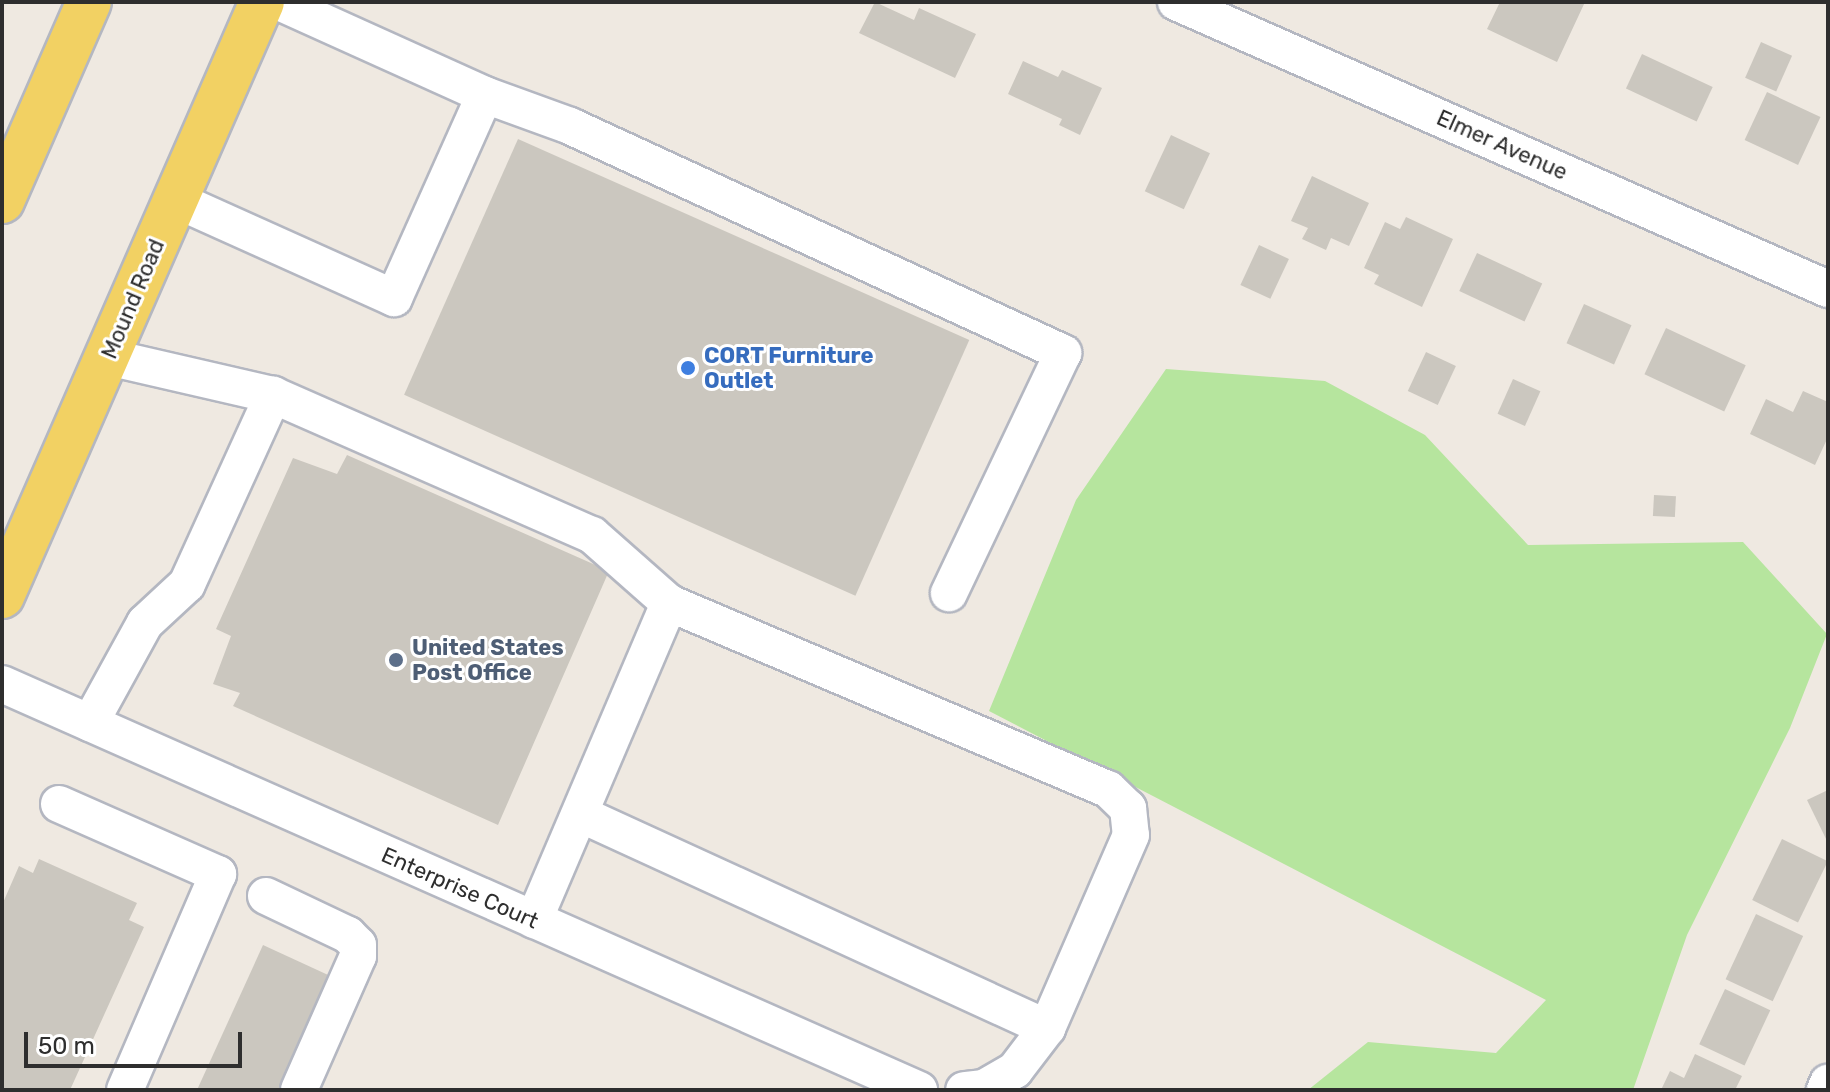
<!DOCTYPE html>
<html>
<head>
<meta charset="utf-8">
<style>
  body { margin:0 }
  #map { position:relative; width:1830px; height:1092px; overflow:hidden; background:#efe9e1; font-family:Rubik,sans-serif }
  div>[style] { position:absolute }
  .green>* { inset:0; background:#b6e59e }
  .building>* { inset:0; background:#cbc7bf; transform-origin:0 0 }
  .roads { filter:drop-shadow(2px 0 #b4b7c1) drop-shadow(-2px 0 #b4b7c1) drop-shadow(0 2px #b4b7c1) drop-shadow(0 -2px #b4b7c1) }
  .minor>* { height:36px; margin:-18px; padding:0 18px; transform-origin:18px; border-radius:18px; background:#fff }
  .major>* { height:44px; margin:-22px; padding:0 22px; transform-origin:22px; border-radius:22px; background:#f2d163 }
  .dots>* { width:22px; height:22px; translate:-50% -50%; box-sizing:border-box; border:4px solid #fff; border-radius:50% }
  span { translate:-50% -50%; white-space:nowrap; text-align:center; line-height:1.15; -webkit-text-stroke:6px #fff; paint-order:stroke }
  .street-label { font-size:22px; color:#2e2e2e }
  .shop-label { font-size:22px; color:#366cbe; font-weight:700 }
  .left { translate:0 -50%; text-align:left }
  .service-label { font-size:22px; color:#4e5e75; font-weight:700 }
  .frame { position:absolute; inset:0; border:4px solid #2e2e2e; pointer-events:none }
  .scale { position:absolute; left:24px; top:1032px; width:218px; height:36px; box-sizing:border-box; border:4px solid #2e2e2e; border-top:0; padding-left:10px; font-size:24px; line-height:28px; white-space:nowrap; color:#2e2e2e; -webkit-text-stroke:6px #fff; paint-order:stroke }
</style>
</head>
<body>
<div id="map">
  <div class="green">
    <div style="clip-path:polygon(1166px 369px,1325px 381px,1425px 435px,1528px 545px,1743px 542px,1827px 634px,1790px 728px,1687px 935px,1633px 1090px,1308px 1090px,1368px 1042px,1496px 1053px,1546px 1000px,989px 711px,1076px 500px)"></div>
  </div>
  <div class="building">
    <div style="clip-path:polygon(875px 2px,914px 20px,919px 8px,976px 34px,955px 78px,859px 33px)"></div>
    <div style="clip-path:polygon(1500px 2px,1536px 3px,1585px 2px,1557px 62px,1487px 29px)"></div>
    <div style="left:1761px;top:42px;width:34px;height:39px;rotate:24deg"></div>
    <div style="left:1642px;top:54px;width:78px;height:38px;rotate:25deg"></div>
    <div style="clip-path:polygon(1023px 61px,1058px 77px,1062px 70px,1102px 88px,1080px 135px,1059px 125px,1062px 119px,1008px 94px)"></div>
    <div style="left:1767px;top:92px;width:59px;height:53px;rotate:25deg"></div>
    <div style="left:1171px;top:135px;width:43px;height:62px;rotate:25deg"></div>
    <div style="left:518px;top:139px;width:494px;height:280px;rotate:24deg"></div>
    <div style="clip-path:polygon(1312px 176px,1369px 203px,1349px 246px,1331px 238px,1326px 250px,1302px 239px,1308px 228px,1291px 221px)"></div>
    <div style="clip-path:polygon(1406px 217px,1453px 239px,1422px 307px,1374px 284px,1379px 275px,1364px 268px,1385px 222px,1400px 229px)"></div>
    <div style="left:1259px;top:245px;width:33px;height:44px;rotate:25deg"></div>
    <div style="left:1477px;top:253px;width:72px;height:42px;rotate:25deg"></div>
    <div style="left:1584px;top:304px;width:52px;height:43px;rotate:24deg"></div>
    <div style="left:1666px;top:328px;width:88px;height:51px;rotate:25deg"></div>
    <div style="left:1426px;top:352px;width:33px;height:43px;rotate:25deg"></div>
    <div style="left:1513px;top:379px;width:30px;height:38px;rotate:24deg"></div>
    <div style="clip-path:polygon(1803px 391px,1828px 402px,1828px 437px,1815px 465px,1750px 434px,1766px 399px,1793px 412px)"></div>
    <div style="clip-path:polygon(347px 455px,609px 571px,498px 825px,233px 706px,240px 693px,213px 684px,231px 636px,216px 629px,293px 458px,337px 474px)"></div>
    <div style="left:1654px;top:495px;width:22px;height:21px;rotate:3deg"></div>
    <div style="clip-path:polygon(1828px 790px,1828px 843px,1807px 800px)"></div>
    <div style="left:1782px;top:839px;width:51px;height:68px;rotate:26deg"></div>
    <div style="clip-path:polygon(39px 859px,137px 903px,129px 920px,144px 927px,70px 1090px,2px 1090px,2px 905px,19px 866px,33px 873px)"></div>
    <div style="left:1756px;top:914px;width:52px;height:72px;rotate:25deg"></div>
    <div style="clip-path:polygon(263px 945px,339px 980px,288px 1090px,197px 1090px)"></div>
    <div style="left:1725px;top:989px;width:50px;height:61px;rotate:25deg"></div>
    <div style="clip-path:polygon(1695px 1054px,1742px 1076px,1735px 1090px,1661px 1090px,1670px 1071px,1684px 1078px)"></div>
  </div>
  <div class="roads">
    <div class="minor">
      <div style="left:1176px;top:2px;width:712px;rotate:23.76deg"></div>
      <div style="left:485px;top:95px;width:90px;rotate:20deg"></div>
      <div style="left:570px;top:126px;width:543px;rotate:24.72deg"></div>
      <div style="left:1063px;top:353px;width:266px;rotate:115.4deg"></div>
      <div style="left:176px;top:200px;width:239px;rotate:24.2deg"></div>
      <div style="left:394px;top:298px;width:222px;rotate:-65.9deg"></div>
      <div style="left:485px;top:95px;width:226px;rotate:-155.7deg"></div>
      <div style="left:108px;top:357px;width:169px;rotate:13deg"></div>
      <div style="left:273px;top:395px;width:348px;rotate:23.7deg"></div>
      <div style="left:592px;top:535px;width:103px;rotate:41.4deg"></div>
      <div style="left:669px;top:603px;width:477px;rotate:23deg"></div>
      <div style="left:1108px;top:789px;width:28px;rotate:44deg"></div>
      <div style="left:1128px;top:808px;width:27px;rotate:84deg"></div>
      <div style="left:1131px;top:835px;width:210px;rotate:113.5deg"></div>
      <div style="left:1047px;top:1028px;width:53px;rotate:127.3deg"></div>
      <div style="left:1015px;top:1070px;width:36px;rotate:150deg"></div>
      <div style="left:984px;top:1088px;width:20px;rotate:174deg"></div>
      <div style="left:2px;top:684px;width:1003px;rotate:23.88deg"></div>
      <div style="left:90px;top:723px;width:114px;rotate:-61.2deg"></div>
      <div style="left:145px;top:623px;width:57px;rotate:-42.9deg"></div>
      <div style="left:187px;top:584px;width:208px;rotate:-65.5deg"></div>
      <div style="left:59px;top:804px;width:174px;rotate:23.8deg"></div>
      <div style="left:218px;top:874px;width:235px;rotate:113.3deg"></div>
      <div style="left:580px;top:814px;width:514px;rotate:24.62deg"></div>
      <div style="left:266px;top:896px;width:91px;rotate:25.4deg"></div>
      <div style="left:348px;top:935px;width:14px;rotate:45deg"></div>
      <div style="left:358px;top:945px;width:11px;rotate:90deg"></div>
      <div style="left:358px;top:956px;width:146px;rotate:113.8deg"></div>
      <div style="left:534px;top:920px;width:345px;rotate:-66.9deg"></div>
      <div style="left:1825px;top:1090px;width:8px;rotate:-67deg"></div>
    </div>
    <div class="major">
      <div style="left:2px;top:201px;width:217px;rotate:-66.4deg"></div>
      <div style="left:2px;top:596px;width:648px;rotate:-66.36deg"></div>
    </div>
  </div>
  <div class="dots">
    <div style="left:688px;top:368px;background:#3f7fe0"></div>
    <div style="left:396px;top:660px;background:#5c6f8a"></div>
  </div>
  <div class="street-label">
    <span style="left:1502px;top:145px;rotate:24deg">Elmer Avenue</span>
    <span style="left:133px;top:299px;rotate:-67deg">Mound Road</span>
    <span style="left:460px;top:888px;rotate:24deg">Enterprise Court</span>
  </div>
  <div class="shop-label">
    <span class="left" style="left:704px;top:368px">CORT Furniture<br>Outlet</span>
  </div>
  <div class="service-label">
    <span class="left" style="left:412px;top:660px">United States<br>Post Office</span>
  </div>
  <div class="frame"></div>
  <div class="scale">50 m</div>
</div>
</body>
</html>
